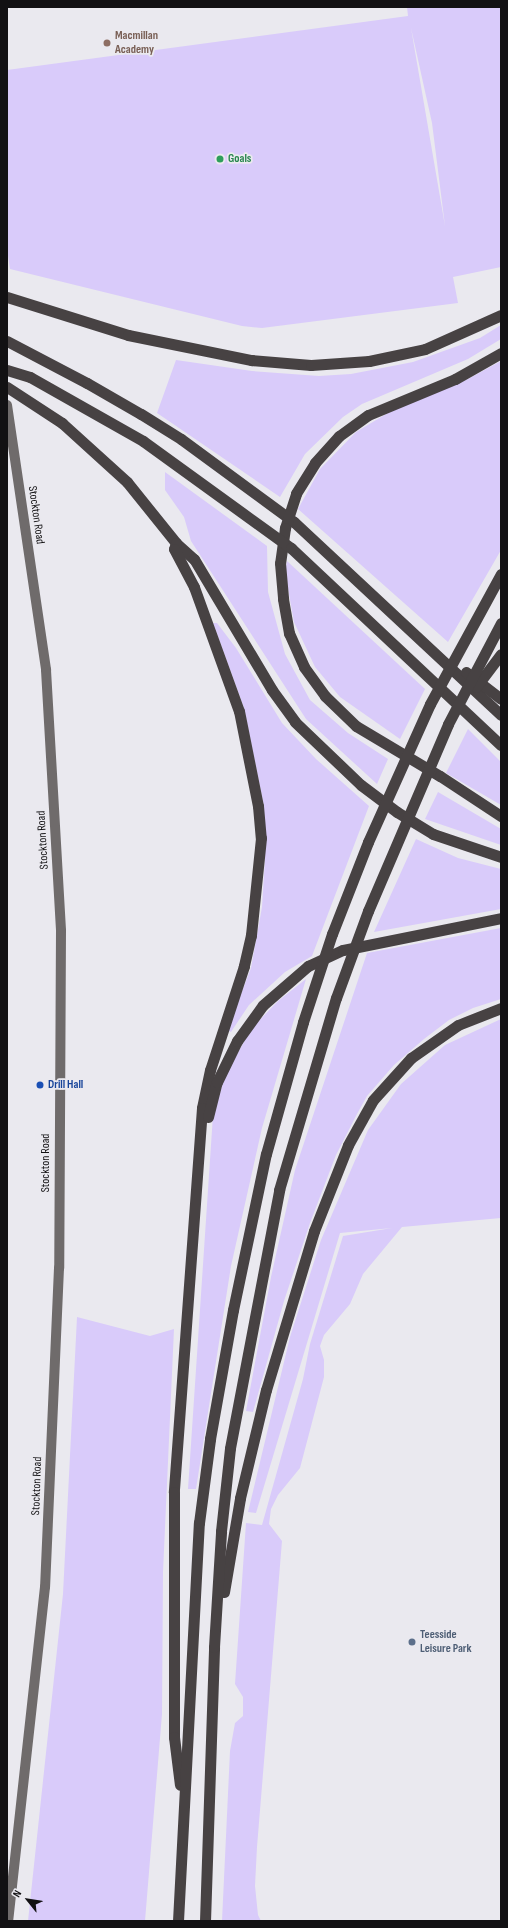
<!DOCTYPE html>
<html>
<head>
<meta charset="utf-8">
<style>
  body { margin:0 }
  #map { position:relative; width:508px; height:1928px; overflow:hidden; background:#eae9ef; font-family:"Sofia Sans Condensed",sans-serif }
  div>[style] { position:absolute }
  .green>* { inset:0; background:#d9cbfa }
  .secondary>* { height:10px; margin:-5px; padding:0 5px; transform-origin:5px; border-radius:5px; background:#6f6b6b }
  .trunk>* { height:11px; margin:-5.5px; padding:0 5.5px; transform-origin:5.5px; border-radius:5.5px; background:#474243 }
  .dots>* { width:11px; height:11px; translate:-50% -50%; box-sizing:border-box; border:2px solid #eae9ef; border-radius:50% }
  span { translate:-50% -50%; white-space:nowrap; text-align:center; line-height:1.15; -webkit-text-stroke:3.5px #eae9ef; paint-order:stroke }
  .education-label { font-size:12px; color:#785e54; font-weight:700 }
  .left { translate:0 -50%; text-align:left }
  .leisure-label { font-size:12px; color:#27864d; font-weight:700 }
  .street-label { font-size:12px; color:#121113 }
  .transit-label { font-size:12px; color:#164399; font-weight:700 }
  .service-label { font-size:12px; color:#4e5e75; font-weight:700 }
  .frame { position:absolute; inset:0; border:8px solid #121113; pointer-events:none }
  .north { position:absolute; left:8px; top:1880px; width:40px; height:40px; -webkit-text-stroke:3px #eae9ef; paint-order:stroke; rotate:300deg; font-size:11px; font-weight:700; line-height:16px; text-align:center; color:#121113 }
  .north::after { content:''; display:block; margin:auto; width:14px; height:18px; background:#121113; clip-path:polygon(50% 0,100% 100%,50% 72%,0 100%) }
</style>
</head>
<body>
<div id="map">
  <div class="green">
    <div style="clip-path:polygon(evenodd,407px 7px,501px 7px,501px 267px,453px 277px,458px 303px,262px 328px,242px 326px,10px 269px,7px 249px,7px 70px,408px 16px,407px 7px,411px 28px,432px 123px,445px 226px,411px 28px)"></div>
    <div style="clip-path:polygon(501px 325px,501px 339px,468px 359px,362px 404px,343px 417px,305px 454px,280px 497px,157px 413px,176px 360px,252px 371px,319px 376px,351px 374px,413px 362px,480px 338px)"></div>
    <div style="clip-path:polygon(501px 361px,501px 550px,448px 642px,298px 509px,320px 469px,356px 432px,393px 410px,468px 379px)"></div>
    <div style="clip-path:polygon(165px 472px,267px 546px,268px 592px,285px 654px,310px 700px,348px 733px,388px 759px,377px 784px,306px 719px,191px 541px,184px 517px,165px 490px)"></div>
    <div style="clip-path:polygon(287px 561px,425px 689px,400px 739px,340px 697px,315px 667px,294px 622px,285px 572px)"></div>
    <div style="clip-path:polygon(213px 623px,217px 623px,236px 648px,282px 723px,316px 759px,369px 806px,312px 956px,285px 972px,249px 1005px,231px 1032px,227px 1030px,251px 968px,262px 907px,265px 859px,264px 806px,244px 708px)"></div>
    <div style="clip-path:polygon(468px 729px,501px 762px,501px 805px,446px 773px)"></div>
    <div style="clip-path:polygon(438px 792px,501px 829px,501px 845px,425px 819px)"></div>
    <div style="clip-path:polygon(416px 839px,458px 858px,501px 869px,501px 909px,374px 932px)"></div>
    <div style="clip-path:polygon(501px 928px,501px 999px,473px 1008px,449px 1020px,424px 1039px,394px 1065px,367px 1096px,357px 1114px,336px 1155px,310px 1223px,284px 1301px,253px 1412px,246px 1411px,271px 1277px,295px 1170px,367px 953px)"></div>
    <div style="clip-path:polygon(306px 979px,262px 1128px,231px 1266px,196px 1489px,188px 1489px,213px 1115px,226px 1073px,252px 1028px,278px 1001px)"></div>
    <div style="clip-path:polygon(501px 1019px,501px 1218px,402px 1227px,363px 1274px,350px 1304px,324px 1335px,320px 1346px,324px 1360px,324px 1377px,300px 1468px,278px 1495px,271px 1509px,269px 1524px,282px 1541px,257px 1847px,255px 1886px,258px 1915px,261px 1921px,222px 1921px,230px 1751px,235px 1723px,243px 1716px,243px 1697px,235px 1684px,246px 1523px,262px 1525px,303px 1379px,310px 1344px,343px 1236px,392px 1228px,340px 1233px,256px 1513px,248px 1512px,290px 1337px,321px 1240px,368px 1130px,401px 1084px,445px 1045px)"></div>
    <div style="clip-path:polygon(77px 1317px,150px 1336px,174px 1329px,163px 1572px,162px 1714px,145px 1921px,28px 1921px,63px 1594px)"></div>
  </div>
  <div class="secondary">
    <div style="left:7px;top:405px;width:268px;rotate:81.6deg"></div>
    <div style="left:46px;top:670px;width:261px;rotate:86.7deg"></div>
    <div style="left:61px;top:931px;width:337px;rotate:90.3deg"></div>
    <div style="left:59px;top:1268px;width:319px;rotate:92.5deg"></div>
    <div style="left:45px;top:1587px;width:336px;rotate:96.3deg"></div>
  </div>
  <div class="trunk">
    <div style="left:7px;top:297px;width:127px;rotate:17.4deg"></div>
    <div style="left:128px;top:335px;width:126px;rotate:11.5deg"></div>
    <div style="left:251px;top:360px;width:60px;rotate:4.8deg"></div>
    <div style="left:311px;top:365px;width:58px;rotate:-3.9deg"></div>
    <div style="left:369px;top:361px;width:57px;rotate:-12.1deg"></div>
    <div style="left:425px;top:349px;width:83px;rotate:-24.1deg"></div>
    <div style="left:7px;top:341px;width:90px;rotate:27.7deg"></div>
    <div style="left:87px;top:383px;width:62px;rotate:29.9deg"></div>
    <div style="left:141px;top:414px;width:47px;rotate:32deg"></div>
    <div style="left:181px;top:439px;width:140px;rotate:36.3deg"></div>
    <div style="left:294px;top:522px;width:283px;rotate:43deg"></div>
    <div style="left:501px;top:353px;width:53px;rotate:150.5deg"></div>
    <div style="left:455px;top:379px;width:94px;rotate:157.5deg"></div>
    <div style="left:368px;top:415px;width:36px;rotate:144deg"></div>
    <div style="left:339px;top:436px;width:36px;rotate:132deg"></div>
    <div style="left:315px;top:463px;width:36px;rotate:122deg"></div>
    <div style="left:296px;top:494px;width:36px;rotate:108deg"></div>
    <div style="left:285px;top:528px;width:35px;rotate:98deg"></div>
    <div style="left:280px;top:563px;width:36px;rotate:85deg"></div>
    <div style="left:283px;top:599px;width:35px;rotate:80deg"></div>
    <div style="left:289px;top:633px;width:37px;rotate:66deg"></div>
    <div style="left:304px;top:667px;width:36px;rotate:54deg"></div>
    <div style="left:325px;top:696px;width:43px;rotate:44.1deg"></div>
    <div style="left:356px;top:726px;width:98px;rotate:30.8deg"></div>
    <div style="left:440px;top:776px;width:73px;rotate:33.3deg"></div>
    <div style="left:7px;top:370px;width:24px;rotate:17deg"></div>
    <div style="left:30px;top:377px;width:130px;rotate:29.5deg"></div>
    <div style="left:143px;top:441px;width:183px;rotate:35.9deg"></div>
    <div style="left:291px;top:548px;width:288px;rotate:43.2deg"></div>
    <div style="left:7px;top:387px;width:66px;rotate:33.2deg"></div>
    <div style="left:62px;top:423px;width:88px;rotate:42.2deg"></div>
    <div style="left:127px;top:482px;width:78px;rotate:51.2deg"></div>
    <div style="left:176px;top:543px;width:24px;rotate:42deg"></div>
    <div style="left:194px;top:559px;width:152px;rotate:59.2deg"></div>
    <div style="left:272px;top:690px;width:39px;rotate:54deg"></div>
    <div style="left:295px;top:722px;width:91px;rotate:43.7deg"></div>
    <div style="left:361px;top:785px;width:45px;rotate:36.9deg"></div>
    <div style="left:397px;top:812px;width:42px;rotate:31.4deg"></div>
    <div style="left:433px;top:834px;width:72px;rotate:18.7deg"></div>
    <div style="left:176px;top:543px;width:6px;rotate:108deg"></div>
    <div style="left:174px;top:549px;width:43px;rotate:62.2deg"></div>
    <div style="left:194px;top:587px;width:132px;rotate:70.1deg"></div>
    <div style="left:239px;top:711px;width:97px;rotate:78.7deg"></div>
    <div style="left:258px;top:806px;width:32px;rotate:85deg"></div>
    <div style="left:261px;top:838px;width:98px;rotate:95.9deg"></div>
    <div style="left:251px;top:935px;width:32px;rotate:103deg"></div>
    <div style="left:244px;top:966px;width:109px;rotate:108.1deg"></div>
    <div style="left:210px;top:1070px;width:39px;rotate:102deg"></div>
    <div style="left:202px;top:1108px;width:385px;rotate:94.2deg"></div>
    <div style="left:174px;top:1492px;width:245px;rotate:90deg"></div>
    <div style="left:174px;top:1737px;width:48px;rotate:82.9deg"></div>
    <div style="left:466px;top:672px;width:44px;rotate:37.6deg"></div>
    <div style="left:476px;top:687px;width:41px;rotate:-52.9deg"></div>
    <div style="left:208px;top:1117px;width:36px;rotate:-76deg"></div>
    <div style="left:217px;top:1082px;width:46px;rotate:-64deg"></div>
    <div style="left:237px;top:1041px;width:44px;rotate:-54.2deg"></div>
    <div style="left:263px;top:1005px;width:60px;rotate:-40.9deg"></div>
    <div style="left:308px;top:966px;width:38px;rotate:-25deg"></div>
    <div style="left:343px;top:950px;width:161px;rotate:-11.4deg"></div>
    <div style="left:224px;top:1592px;width:95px;rotate:-80.3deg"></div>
    <div style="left:240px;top:1498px;width:111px;rotate:-76.5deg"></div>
    <div style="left:266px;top:1390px;width:166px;rotate:-73.2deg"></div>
    <div style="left:314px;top:1231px;width:92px;rotate:-68.4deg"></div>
    <div style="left:348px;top:1145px;width:51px;rotate:-60.9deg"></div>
    <div style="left:373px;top:1100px;width:57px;rotate:-47.9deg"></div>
    <div style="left:411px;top:1058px;width:57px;rotate:-35.1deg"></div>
    <div style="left:458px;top:1025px;width:46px;rotate:-21.6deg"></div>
    <div style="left:178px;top:1921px;width:399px;rotate:-87deg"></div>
    <div style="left:199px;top:1523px;width:85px;rotate:-82.5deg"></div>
    <div style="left:210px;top:1439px;width:131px;rotate:-79.9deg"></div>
    <div style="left:233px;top:1310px;width:159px;rotate:-78.1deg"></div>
    <div style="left:266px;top:1154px;width:137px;rotate:-74.3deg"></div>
    <div style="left:303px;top:1022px;width:93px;rotate:-71.8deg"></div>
    <div style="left:332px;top:934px;width:99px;rotate:-68.6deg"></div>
    <div style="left:368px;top:842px;width:151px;rotate:-65.8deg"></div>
    <div style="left:430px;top:704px;width:148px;rotate:-61.4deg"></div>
    <div style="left:205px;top:1921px;width:274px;rotate:-88.1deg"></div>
    <div style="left:214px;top:1647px;width:116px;rotate:-86.5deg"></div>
    <div style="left:221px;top:1531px;width:83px;rotate:-83.8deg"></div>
    <div style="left:230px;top:1448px;width:263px;rotate:-79.2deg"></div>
    <div style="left:279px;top:1190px;width:200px;rotate:-73.5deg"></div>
    <div style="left:336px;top:998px;width:93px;rotate:-69.8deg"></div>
    <div style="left:368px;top:911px;width:203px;rotate:-66.8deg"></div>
    <div style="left:448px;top:724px;width:114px;rotate:-62.3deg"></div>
  </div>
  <div class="dots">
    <div style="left:107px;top:43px;background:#8d6e63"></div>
    <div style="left:220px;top:159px;background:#2e9e5b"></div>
    <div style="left:40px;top:1085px;background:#1a4fb4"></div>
    <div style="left:412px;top:1642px;background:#5c6f8a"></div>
  </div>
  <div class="education-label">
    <span class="left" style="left:115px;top:43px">Macmillan<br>Academy</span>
  </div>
  <div class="leisure-label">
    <span class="left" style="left:228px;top:159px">Goals</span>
  </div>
  <div class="street-label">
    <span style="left:36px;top:515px;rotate:82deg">Stockton Road</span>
    <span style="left:43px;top:840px;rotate:-93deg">Stockton Road</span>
    <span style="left:46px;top:1163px;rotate:-90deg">Stockton Road</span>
    <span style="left:37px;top:1486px;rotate:-88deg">Stockton Road</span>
  </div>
  <div class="transit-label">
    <span class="left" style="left:48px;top:1085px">Drill Hall</span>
  </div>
  <div class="service-label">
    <span class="left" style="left:420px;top:1642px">Teesside<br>Leisure Park</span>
  </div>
  <div class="frame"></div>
  <div class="north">N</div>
</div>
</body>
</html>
